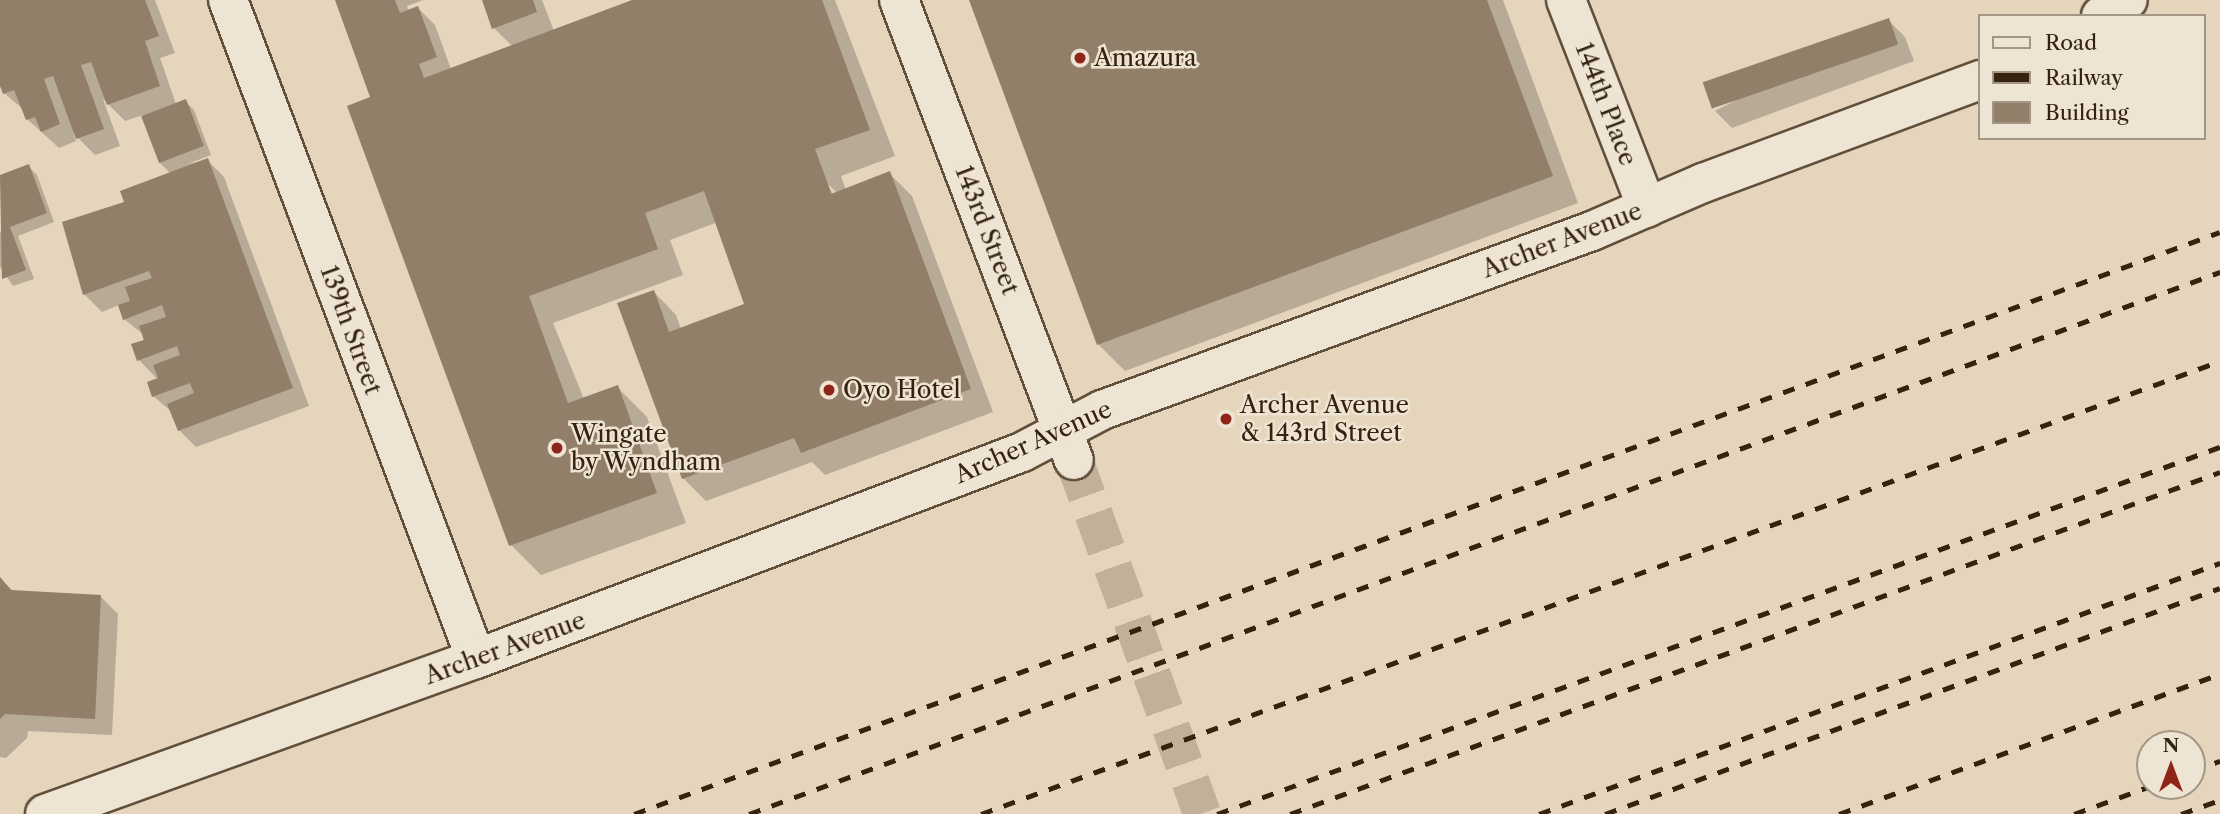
<!DOCTYPE html>
<html>
<head>
<meta charset="utf-8">
<style>
  body { margin:0 }
  #map { position:relative; width:2220px; height:814px; overflow:hidden; background:#e5d5bc; font-family:"Libre Caslon Text",serif }
  div>[style] { position:absolute }
  .shadow>* { inset:0; background:#0003 }
  .building>* { inset:0; background:#917f69; transform-origin:0 0 }
  .minor-tunnel>* { height:38px; margin-top:-19px; transform-origin:0; background:repeating-linear-gradient(90deg,#c2b199 0 38px,transparent 0 57px) }
  .roads { filter:drop-shadow(2px 0 #614f3a) drop-shadow(-2px 0 #614f3a) drop-shadow(0 2px #614f3a) drop-shadow(0 -2px #614f3a) }
  .minor>* { height:38px; margin:-19px; padding:0 19px; transform-origin:19px; border-radius:19px; background:#eee4d3 }
  .tertiary>* { height:38px; margin:-19px; padding:0 19px; transform-origin:19px; border-radius:19px; background:#eee4d3 }
  .rail>* { height:5px; margin-top:-2.5px; transform-origin:0; background:repeating-linear-gradient(90deg,#35220f 0 12px,transparent 0 24px) }
  .dots>* { width:19px; height:19px; translate:-50% -50%; box-sizing:border-box; border:4px solid #eee4d3; border-radius:50% }
  span { translate:-50% -50%; white-space:nowrap; text-align:center; line-height:1.15; -webkit-text-stroke:5px #eee4d3; paint-order:stroke }
  .poi-label { font-size:24px; color:#35220f }
  .left { translate:0 -50%; text-align:left }
  .street-label { font-size:24px; color:#35220f }
  .legend { position:absolute; left:1978px; top:14px; width:228px; height:126px; box-sizing:border-box; background:#eee4d3; border:2px solid #a49685; margin:0; padding:9px 12px; list-style:none; font-size:21px; color:#35220f }
  .legend li { display:flex; align-items:center; gap:14px; height:35px }
  .legend b { width:35px; border:2px solid #a49685 }
  .north { position:absolute; left:2136px; top:730px; width:70px; height:70px; box-sizing:border-box; background:#eee4d3; border:2px solid #a49685; border-radius:50%; rotate:0deg; font-size:19px; font-weight:700; line-height:28px; text-align:center; color:#35220f }
  .north::after { content:''; display:block; margin:auto; width:24px; height:32px; background:#8f2418; clip-path:polygon(50% 0,100% 100%,50% 72%,0 100%) }
</style>
</head>
<body>
<div id="map">
  <div class="shadow">
    <div style="clip-path:polygon(0 0,155px 0,175px 53px,160px 58px,176px 104px,185px 101px,194px 110px,211px 155px,188px 164px,207px 160px,224px 177px,309px 406px,196px 447px,179px 430px,173px 413px,153px 396px,158px 380px,139px 360px,144px 335px,124px 319px,119px 305px,102px 312px,85px 295px,64px 223px,126px 204px,171px 174px,160px 163px,143px 115px,125px 121px,103px 99px,120px 146px,95px 155px,73px 133px,76px 141px,59px 148px,27px 119px,24px 110px,4px 93px,0 81px)"></div>
    <div style="clip-path:polygon(evenodd,336px 0,423px 0,407px 6px,409px 11px,418px 8px,435px 25px,451px 69px,512px 46px,494px 28px,483px 0,542px 0,554px 31px,637px 0,835px 0,895px 156px,841px 176px,846px 190px,890px 174px,912px 196px,993px 412px,825px 475px,812px 462px,706px 501px,683px 478px,654px 292px,676px 315px,681px 329px,747px 305px,718px 222px,670px 240px,683px 275px,553px 323px,584px 399px,617px 387px,647px 417px,686px 523px,541px 575px,511px 545px,374px 98px,336px 0,827px 183px,838px 194px,833px 194px,827px 183px)"></div>
    <div style="clip-path:polygon(971px 0,1503px 0,1578px 203px,1125px 371px,1098px 344px)"></div>
    <div style="clip-path:polygon(1888px 20px,1905px 37px,1914px 61px,1732px 128px,1715px 111px)"></div>
    <div style="clip-path:polygon(28px 166px,37px 175px,54px 222px,18px 236px,34px 279px,13px 286px,0 267px,0 232px,4px 231px,0 177px)"></div>
    <div style="clip-path:polygon(0 578px,14px 592px,101px 597px,118px 614px,112px 735px,28px 731px,27px 738px,6px 758px,0 757px)"></div>
  </div>
  <div class="building">
    <div style="clip-path:polygon(0 0,145px 0,159px 36px,145px 41px,160px 86px,107px 105px,91px 62px,81px 65px,104px 129px,76px 139px,53px 76px,44px 79px,60px 124px,41px 132px,35px 117px,26px 120px,14px 90px,3px 94px,0 86px)"></div>
    <div style="clip-path:polygon(335px 0,395px 0,400px 13px,418px 6px,437px 57px,419px 64px,424px 78px,632px 0,822px 0,870px 130px,815px 149px,829px 187px,831px 194px,890px 171px,971px 389px,801px 453px,794px 438px,682px 479px,617px 303px,654px 290px,669px 332px,744px 304px,704px 191px,645px 213px,658px 249px,529px 296px,568px 403px,618px 385px,657px 493px,509px 546px,347px 106px,370px 97px)"></div>
    <div style="clip-path:polygon(482px 0,533px 0,537px 12px,492px 29px)"></div>
    <div style="clip-path:polygon(969px 0,1487px 0,1553px 176px,1097px 345px)"></div>
    <div style="left:1889px;top:18px;width:28px;height:197px;rotate:71deg"></div>
    <div style="left:186px;top:99px;width:50px;height:48px;rotate:69deg"></div>
    <div style="clip-path:polygon(208px 158px,293px 388px,178px 431px,167px 404px,194px 393px,190px 383px,152px 397px,147px 382px,158px 378px,153px 365px,180px 355px,177px 346px,137px 361px,131px 344px,144px 340px,139px 326px,166px 317px,162px 305px,123px 320px,118px 305px,130px 301px,125px 287px,152px 278px,149px 271px,83px 295px,62px 222px,124px 202px,120px 191px)"></div>
    <div style="clip-path:polygon(29px 164px,47px 213px,10px 227px,26px 270px,2px 279px,0 175px)"></div>
    <div style="clip-path:polygon(0 577px,11px 590px,101px 595px,95px 719px,5px 714px,0 719px)"></div>
  </div>
  <div class="minor-tunnel">
    <div style="left:1074px;top:460px;width:376px;rotate:70.1deg"></div>
  </div>
  <div class="roads">
    <div class="minor">
      <div style="left:228px;top:0;width:704px;rotate:69.38deg"></div>
      <div style="left:899px;top:0;width:492px;rotate:69.2deg"></div>
      <div style="left:1566px;top:0;width:223px;rotate:68.7deg"></div>
    </div>
    <div class="tertiary">
      <div style="left:2101px;top:16px;width:31px;rotate:-31deg"></div>
      <div style="left:45px;top:814px;width:458px;rotate:-19.8deg"></div>
      <div style="left:476px;top:659px;width:584px;rotate:-20.76deg"></div>
      <div style="left:1022px;top:452px;width:90px;rotate:-27.7deg"></div>
      <div style="left:1102px;top:410px;width:522px;rotate:-20.07deg"></div>
      <div style="left:1592px;top:231px;width:121px;rotate:-23.4deg"></div>
      <div style="left:1703px;top:183px;width:296px;rotate:-20.4deg"></div>
    </div>
  </div>
  <div class="rail">
    <div style="left:2192px;top:771px;width:30px;rotate:-20deg"></div>
    <div style="left:634px;top:814px;width:1689px;rotate:-20.15deg"></div>
    <div style="left:749px;top:814px;width:1568px;rotate:-20.23deg"></div>
    <div style="left:981px;top:814px;width:1319px;rotate:-20.08deg"></div>
    <div style="left:1217px;top:814px;width:1068px;rotate:-20.1deg"></div>
    <div style="left:1290px;top:814px;width:991px;rotate:-20.19deg"></div>
    <div style="left:1539px;top:814px;width:726px;rotate:-20.23deg"></div>
    <div style="left:1605px;top:814px;width:655px;rotate:-20.18deg"></div>
    <div style="left:1839px;top:814px;width:406px;rotate:-20.2deg"></div>
    <div style="left:2074px;top:814px;width:82px;rotate:-20deg"></div>
    <div style="left:2181px;top:814px;width:41px;rotate:-19.7deg"></div>
  </div>
  <div class="dots">
    <div style="left:1080px;top:58px;background:#8f2418"></div>
    <div style="left:829px;top:390px;background:#8f2418"></div>
    <div style="left:1226px;top:419px;background:#8f2418"></div>
    <div style="left:557px;top:448px;background:#8f2418"></div>
  </div>
  <div class="poi-label">
    <span class="left" style="left:1094px;top:58px">Amazura</span>
    <span class="left" style="left:843px;top:390px">Oyo Hotel</span>
    <span class="left" style="left:1240px;top:419px">Archer Avenue<br>&amp; 143rd Street</span>
    <span class="left" style="left:571px;top:448px">Wingate<br>by Wyndham</span>
  </div>
  <div class="street-label">
    <span style="left:1606px;top:104px;rotate:69deg">144th Place</span>
    <span style="left:987px;top:230px;rotate:69deg">143rd Street</span>
    <span style="left:1562px;top:240px;rotate:-21deg">Archer Avenue</span>
    <span style="left:351px;top:330px;rotate:70deg">139th Street</span>
    <span style="left:1033px;top:442px;rotate:-24deg">Archer Avenue</span>
    <span style="left:505px;top:648px;rotate:-20deg">Archer Avenue</span>
  </div>
  <ul class="legend">
  <li><b style="height:9px;background:#eee4d3"></b>Road</li>
  <li><b style="height:9px;background:#35220f"></b>Railway</li>
  <li><b style="height:19px;background:#917f69"></b>Building</li>
  </ul>
  <div class="north">N</div>
</div>
</body>
</html>
